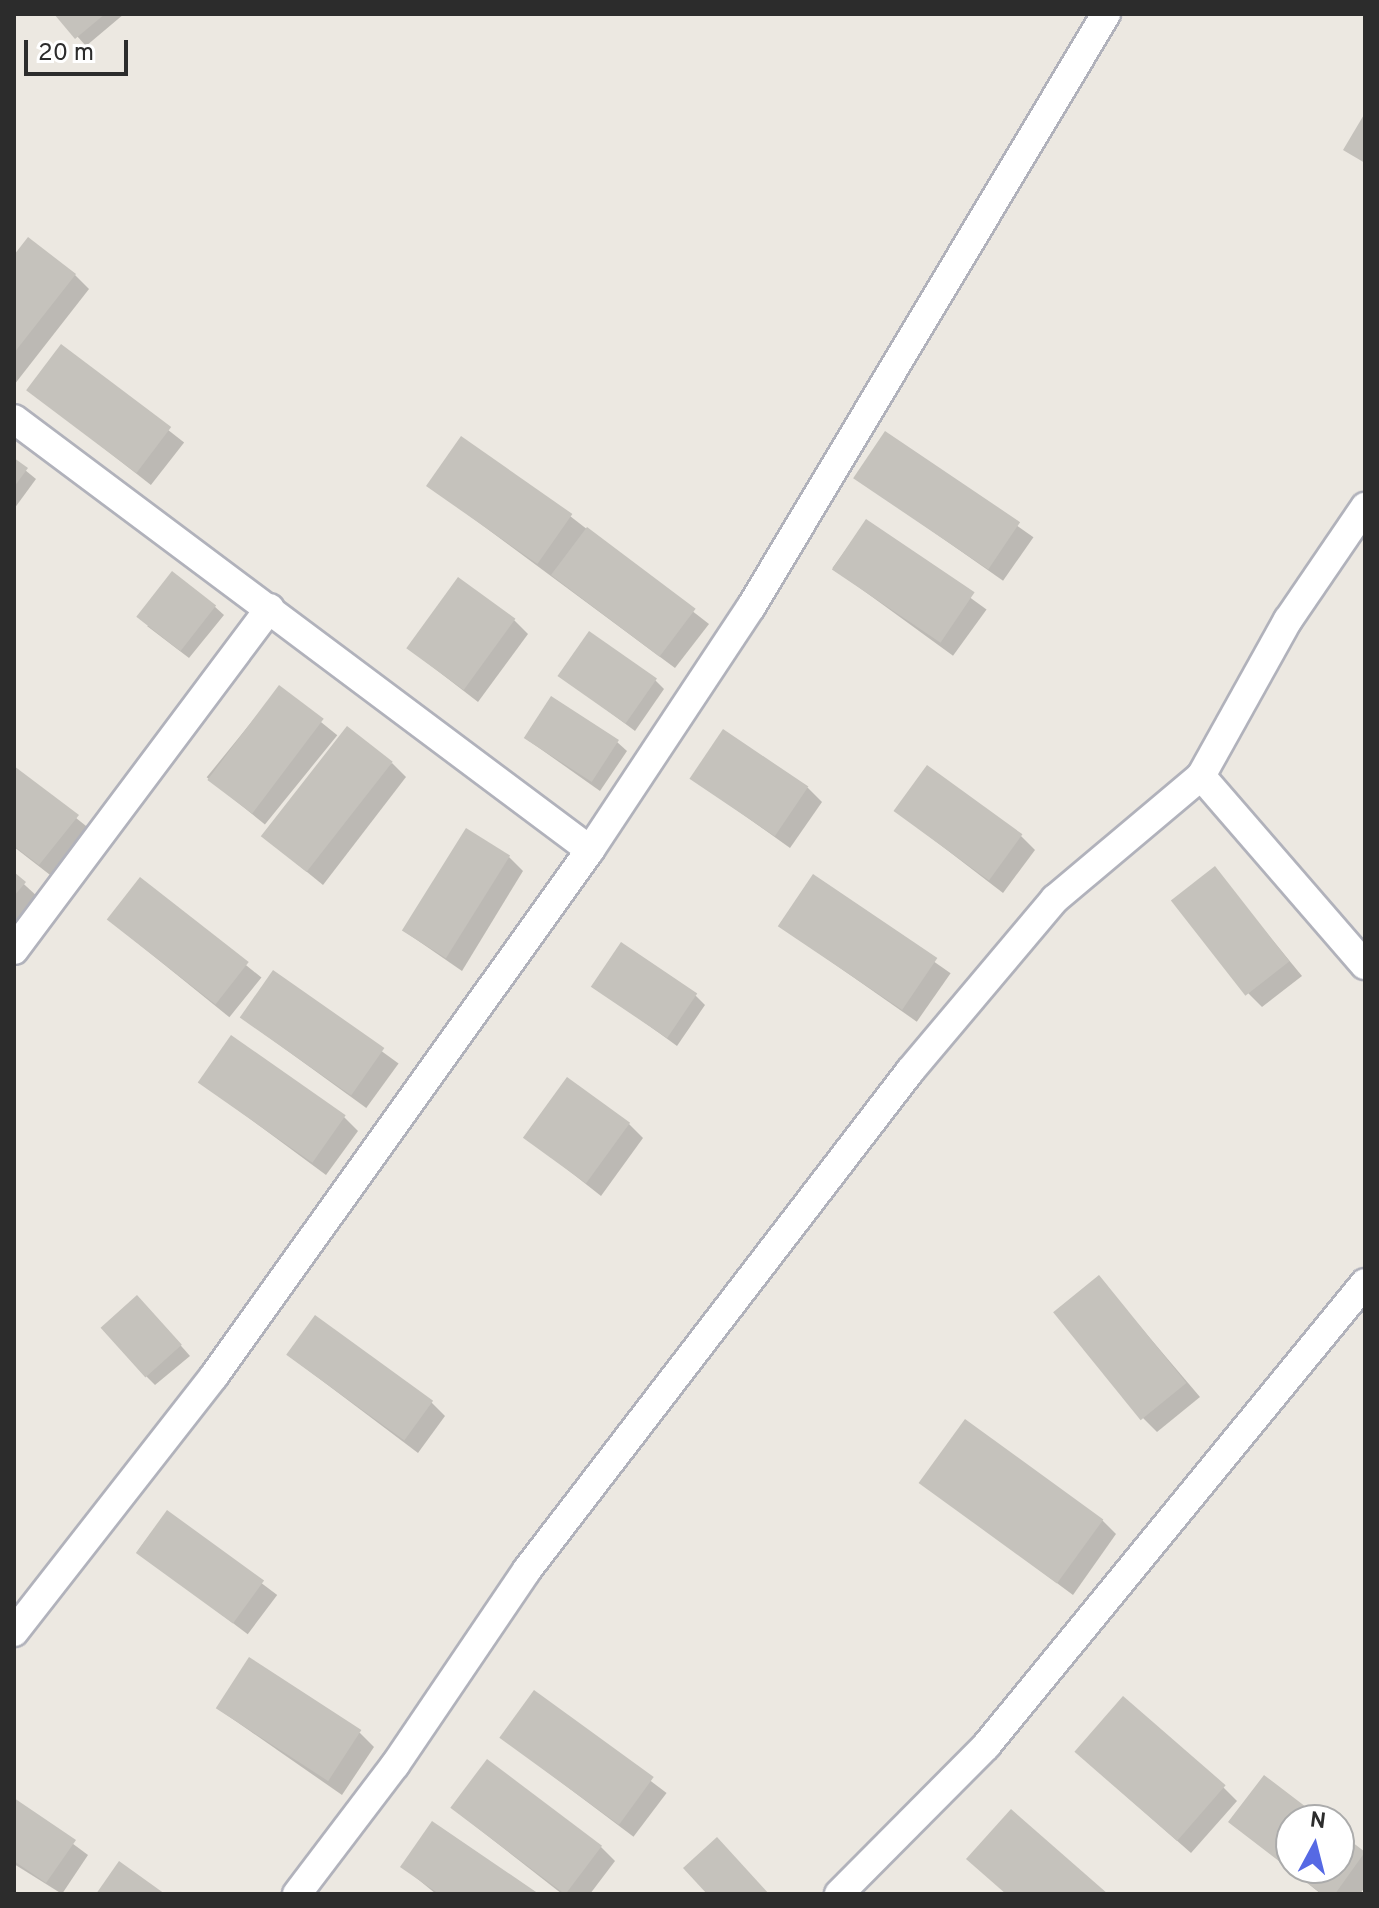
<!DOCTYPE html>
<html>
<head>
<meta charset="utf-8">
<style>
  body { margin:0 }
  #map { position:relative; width:1379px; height:1908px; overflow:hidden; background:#ece8e1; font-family:Overpass,sans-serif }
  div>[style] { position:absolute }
  .shadow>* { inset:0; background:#0003; transform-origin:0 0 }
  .building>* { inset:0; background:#c5c2bc; transform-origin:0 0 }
  .roads { filter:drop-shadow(2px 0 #b1b2bb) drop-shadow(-2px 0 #b1b2bb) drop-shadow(0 2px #b1b2bb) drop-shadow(0 -2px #b1b2bb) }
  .street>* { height:28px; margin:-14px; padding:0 14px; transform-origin:14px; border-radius:14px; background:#fff }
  span { translate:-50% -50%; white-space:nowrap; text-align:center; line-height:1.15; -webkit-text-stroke:8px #fff; paint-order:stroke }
  .frame { position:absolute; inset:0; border:16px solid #2c2c2c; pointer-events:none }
  .north { position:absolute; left:1275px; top:1804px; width:80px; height:80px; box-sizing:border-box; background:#fff; border:2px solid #ababab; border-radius:50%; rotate:7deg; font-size:22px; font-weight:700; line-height:32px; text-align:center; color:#2c2c2c }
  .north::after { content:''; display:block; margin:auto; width:28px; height:36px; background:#5669e4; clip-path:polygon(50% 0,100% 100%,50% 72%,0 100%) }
  .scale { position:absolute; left:24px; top:40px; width:104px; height:36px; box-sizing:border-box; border:4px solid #2c2c2c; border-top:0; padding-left:10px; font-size:24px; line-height:28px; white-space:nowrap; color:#2c2c2c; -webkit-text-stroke:6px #fff; paint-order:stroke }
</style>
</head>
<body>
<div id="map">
  <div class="shadow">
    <div style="clip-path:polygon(57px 14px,124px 14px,86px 46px)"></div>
    <div style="clip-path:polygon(14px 258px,75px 275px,89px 289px,14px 385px)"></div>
    <div style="left:62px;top:347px;width:155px;height:54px;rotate:38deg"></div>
    <div style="left:886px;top:434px;width:180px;height:53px;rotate:35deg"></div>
    <div style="clip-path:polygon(14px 461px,36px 479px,14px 509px)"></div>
    <div style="clip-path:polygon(428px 485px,570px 516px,709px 624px,675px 668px)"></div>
    <div style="left:866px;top:522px;width:149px;height:57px;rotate:36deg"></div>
    <div style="clip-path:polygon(214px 606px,224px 615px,189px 658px,147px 626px)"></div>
    <div style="clip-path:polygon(514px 620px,528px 634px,478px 702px,408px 648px)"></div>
    <div style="clip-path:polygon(560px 675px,655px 680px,664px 689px,635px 731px)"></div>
    <div style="left:279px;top:688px;width:75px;height:115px;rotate:39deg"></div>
    <div style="clip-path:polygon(525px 738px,617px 742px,627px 751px,600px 791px)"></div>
    <div style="clip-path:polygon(392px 763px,406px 777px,323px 885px,264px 837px)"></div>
    <div style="clip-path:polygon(14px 768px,91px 830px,54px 878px,14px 847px)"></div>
    <div style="clip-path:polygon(692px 778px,808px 788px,822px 802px,790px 848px)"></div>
    <div style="clip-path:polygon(895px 810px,1021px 836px,1035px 850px,1003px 893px)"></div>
    <div style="clip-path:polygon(509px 857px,523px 871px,462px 971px,404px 931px)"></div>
    <div style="clip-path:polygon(1214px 869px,1302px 976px,1262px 1007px,1248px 993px)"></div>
    <div style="clip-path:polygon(14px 875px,39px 898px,14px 926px)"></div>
    <div style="left:813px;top:877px;width:168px;height:59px;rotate:35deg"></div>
    <div style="left:141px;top:880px;width:155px;height:51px;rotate:39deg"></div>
    <div style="left:274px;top:973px;width:154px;height:55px;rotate:36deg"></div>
    <div style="clip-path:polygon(593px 985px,696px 996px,705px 1005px,677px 1046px)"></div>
    <div style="clip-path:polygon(200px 1082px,344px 1117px,358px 1131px,326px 1175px)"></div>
    <div style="clip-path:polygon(629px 1124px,643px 1138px,601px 1196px,526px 1137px)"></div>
    <div style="clip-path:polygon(1098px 1277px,1200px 1397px,1157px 1432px,1143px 1418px)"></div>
    <div style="clip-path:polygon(146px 1306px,190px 1356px,155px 1385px,146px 1376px)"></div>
    <div style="clip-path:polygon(288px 1355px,431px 1402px,445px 1416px,418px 1453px)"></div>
    <div style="clip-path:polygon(921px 1482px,1102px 1520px,1116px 1534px,1073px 1595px)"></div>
    <div style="left:167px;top:1512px;width:138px;height:49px;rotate:37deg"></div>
    <div style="left:534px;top:1693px;width:166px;height:55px;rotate:37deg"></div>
    <div style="clip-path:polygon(217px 1708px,360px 1733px,374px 1747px,342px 1795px)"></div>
    <div style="clip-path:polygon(1091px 1765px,1223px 1787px,1237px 1801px,1191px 1853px)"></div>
    <div style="clip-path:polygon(1265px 1778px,1320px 1820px,1291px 1820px,1291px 1868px,1339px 1868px,1339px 1835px,1365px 1855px,1365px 1887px,1360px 1894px,1321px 1894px,1231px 1822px)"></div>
    <div style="clip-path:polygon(14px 1800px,88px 1855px,62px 1894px,14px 1864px)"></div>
    <div style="clip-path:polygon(452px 1808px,601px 1847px,615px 1861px,590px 1894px,562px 1894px)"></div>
    <div style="clip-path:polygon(403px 1867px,536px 1894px,436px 1894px)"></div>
  </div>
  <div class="building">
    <div style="clip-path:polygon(54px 14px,105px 14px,75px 39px)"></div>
    <div style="clip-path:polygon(1365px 113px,1365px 163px,1343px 150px)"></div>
    <div style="clip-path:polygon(28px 237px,76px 274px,14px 353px,14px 255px)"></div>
    <div style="left:61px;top:344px;width:138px;height:58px;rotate:37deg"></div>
    <div style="left:885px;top:431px;width:163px;height:57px;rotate:34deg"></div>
    <div style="left:461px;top:436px;width:136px;height:61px;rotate:35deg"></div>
    <div style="clip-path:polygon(14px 458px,28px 468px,14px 487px)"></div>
    <div style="left:866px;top:519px;width:131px;height:61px;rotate:34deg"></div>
    <div style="left:587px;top:527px;width:136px;height:60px;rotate:37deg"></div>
    <div style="left:172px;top:571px;width:56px;height:58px;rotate:38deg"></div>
    <div style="left:458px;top:577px;width:71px;height:88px;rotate:36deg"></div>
    <div style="left:589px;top:631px;width:83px;height:55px;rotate:35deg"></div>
    <div style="left:279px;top:685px;width:56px;height:119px;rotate:37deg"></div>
    <div style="left:551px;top:696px;width:81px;height:50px;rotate:33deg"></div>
    <div style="left:347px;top:726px;width:58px;height:140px;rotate:38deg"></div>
    <div style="left:723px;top:729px;width:103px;height:60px;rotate:34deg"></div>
    <div style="left:927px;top:765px;width:118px;height:57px;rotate:36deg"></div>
    <div style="clip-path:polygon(14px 766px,79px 815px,39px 865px,14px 846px)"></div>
    <div style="left:466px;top:828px;width:52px;height:121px;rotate:32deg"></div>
    <div style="left:1215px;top:866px;width:121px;height:56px;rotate:52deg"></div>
    <div style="clip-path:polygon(14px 872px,26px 882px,14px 896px)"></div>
    <div style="left:813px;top:874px;width:150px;height:63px;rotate:34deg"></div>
    <div style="left:140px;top:877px;width:138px;height:54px;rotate:38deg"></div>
    <div style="left:621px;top:942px;width:92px;height:54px;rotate:34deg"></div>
    <div style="left:273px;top:970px;width:136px;height:58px;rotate:35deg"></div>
    <div style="left:231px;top:1035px;width:140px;height:58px;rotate:35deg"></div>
    <div style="left:567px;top:1077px;width:78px;height:75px;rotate:36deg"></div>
    <div style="left:1099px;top:1275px;width:139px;height:59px;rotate:51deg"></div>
    <div style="left:137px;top:1295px;width:67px;height:49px;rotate:48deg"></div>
    <div style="left:315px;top:1315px;width:146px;height:49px;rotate:36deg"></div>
    <div style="left:965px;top:1419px;width:171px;height:79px;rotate:36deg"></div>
    <div style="left:167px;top:1510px;width:120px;height:53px;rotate:36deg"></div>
    <div style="left:249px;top:1657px;width:134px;height:61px;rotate:33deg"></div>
    <div style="left:534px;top:1690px;width:148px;height:59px;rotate:36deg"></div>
    <div style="left:1123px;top:1696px;width:136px;height:74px;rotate:41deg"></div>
    <div style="left:487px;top:1759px;width:144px;height:61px;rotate:37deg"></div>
    <div style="clip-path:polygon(1264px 1775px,1323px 1820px,1291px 1820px,1291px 1868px,1339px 1868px,1339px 1832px,1365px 1852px,1335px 1894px,1322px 1894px,1228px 1822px)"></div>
    <div style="clip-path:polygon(14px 1798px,76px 1840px,46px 1883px,14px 1861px)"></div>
    <div style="clip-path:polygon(1011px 1809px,1108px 1894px,1006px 1894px,966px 1859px)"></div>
    <div style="clip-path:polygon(432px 1821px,539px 1894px,439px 1894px,400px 1867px)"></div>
    <div style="clip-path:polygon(717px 1837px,769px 1894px,707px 1894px,683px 1868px)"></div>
    <div style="clip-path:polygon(119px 1861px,165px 1894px,96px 1894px)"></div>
  </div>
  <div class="roads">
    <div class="street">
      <div style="left:14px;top:419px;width:719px;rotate:36.81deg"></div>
      <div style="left:1201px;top:776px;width:250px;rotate:49.1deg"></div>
      <div style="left:14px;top:950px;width:427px;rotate:-53.2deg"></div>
      <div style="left:14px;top:1632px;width:325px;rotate:-52deg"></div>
      <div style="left:214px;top:1376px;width:647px;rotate:-54.44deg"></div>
      <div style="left:590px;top:850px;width:291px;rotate:-56.5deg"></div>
      <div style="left:751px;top:607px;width:691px;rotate:-59.09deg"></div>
      <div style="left:297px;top:1894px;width:162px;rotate:-52.8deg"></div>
      <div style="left:395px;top:1765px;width:235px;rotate:-55.9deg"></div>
      <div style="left:527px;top:1570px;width:629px;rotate:-52.49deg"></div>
      <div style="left:910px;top:1071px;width:225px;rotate:-49.9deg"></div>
      <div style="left:1055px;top:899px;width:191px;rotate:-40.1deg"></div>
      <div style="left:1201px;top:776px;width:179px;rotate:-60.9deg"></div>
      <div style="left:1288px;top:620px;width:137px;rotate:-55.7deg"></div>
      <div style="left:839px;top:1894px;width:209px;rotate:-45.2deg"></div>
      <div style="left:986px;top:1746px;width:598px;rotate:-50.7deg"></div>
    </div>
  </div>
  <div class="frame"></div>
  <div class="north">N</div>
  <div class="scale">20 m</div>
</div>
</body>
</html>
